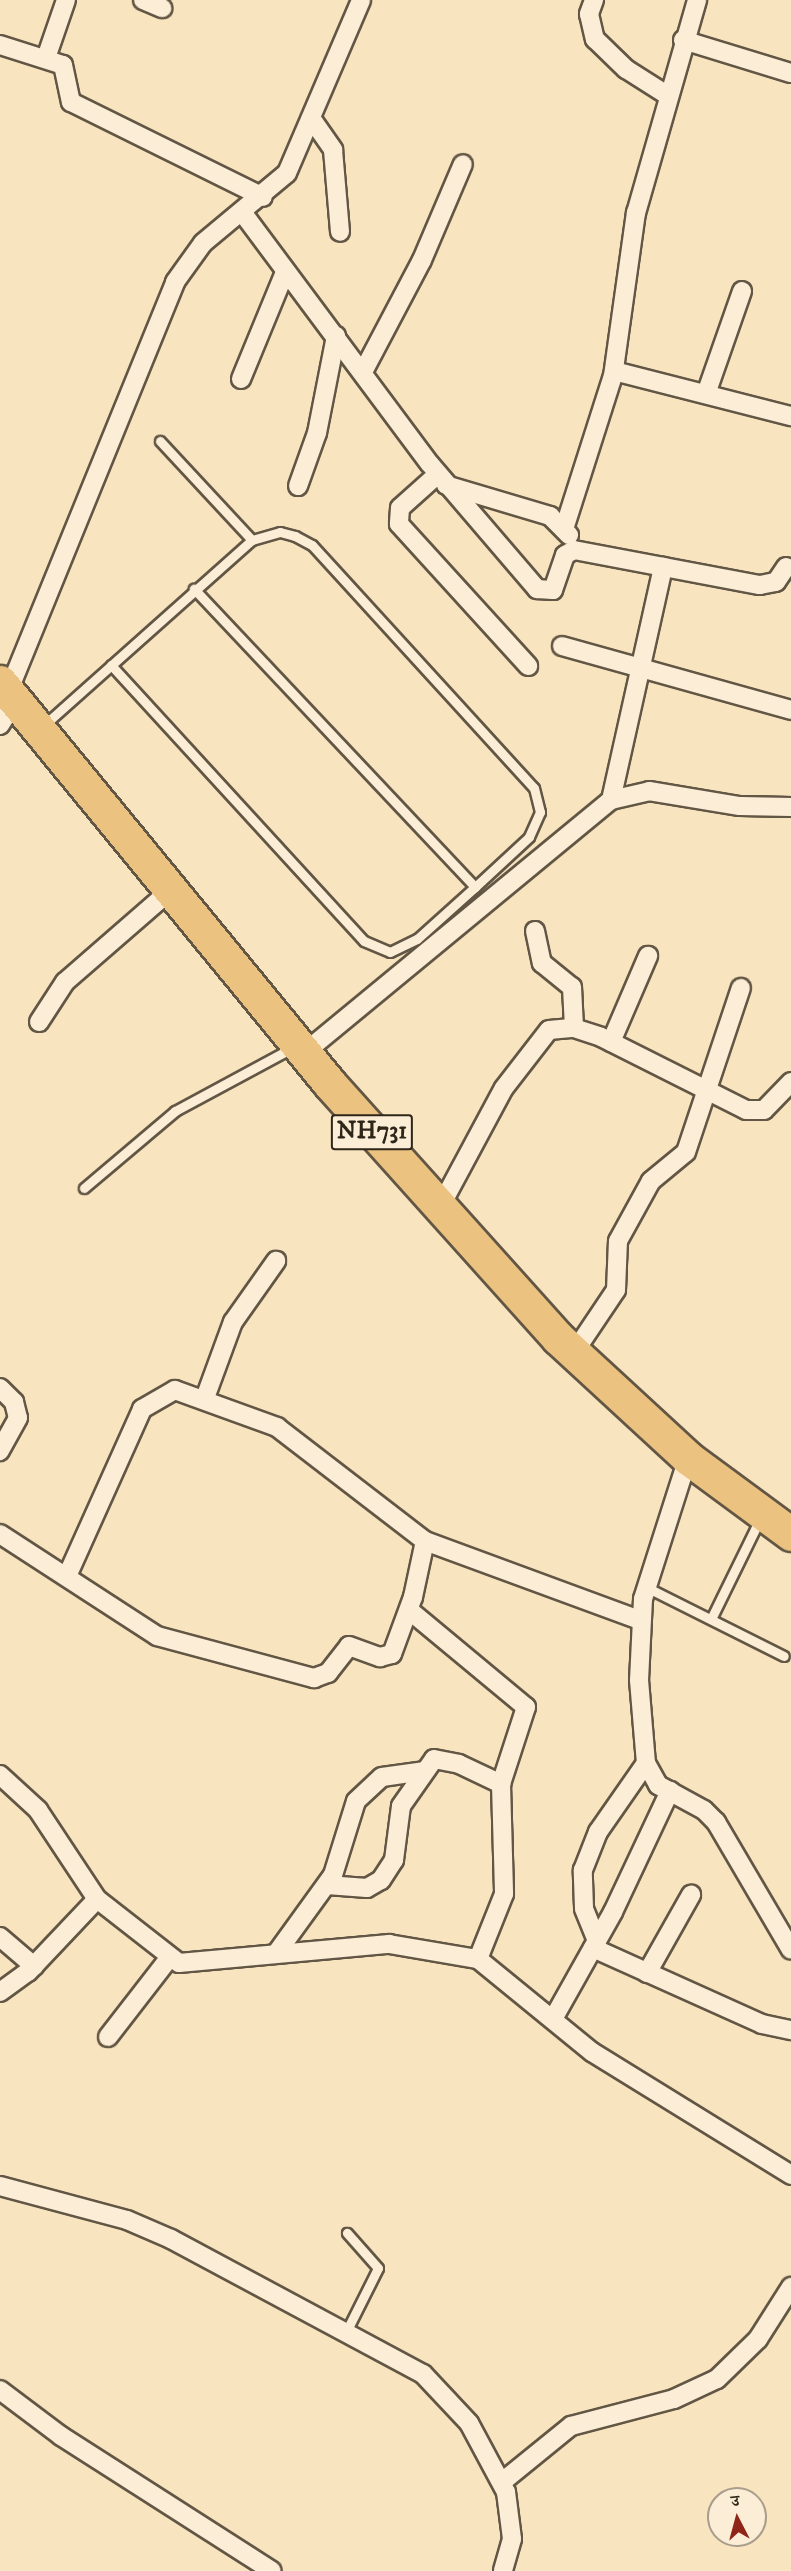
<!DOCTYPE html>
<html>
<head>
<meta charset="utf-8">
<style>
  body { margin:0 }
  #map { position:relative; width:791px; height:2571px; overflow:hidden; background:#f9e4c0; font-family:"IM FELL DW Pica","Noto Serif Devanagari",serif }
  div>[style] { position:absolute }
  .roads { filter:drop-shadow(2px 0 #625644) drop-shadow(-2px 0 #625644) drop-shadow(0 2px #625644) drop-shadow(0 -2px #625644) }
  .lane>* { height:9px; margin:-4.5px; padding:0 4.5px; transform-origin:4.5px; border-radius:4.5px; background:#fbedd6 }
  .street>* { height:18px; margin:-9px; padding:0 9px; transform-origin:9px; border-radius:9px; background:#fbedd6 }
  .highway>* { height:33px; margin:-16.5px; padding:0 16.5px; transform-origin:16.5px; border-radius:16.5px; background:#ecc280 }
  span { translate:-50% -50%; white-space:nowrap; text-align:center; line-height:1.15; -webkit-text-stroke:4.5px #fbedd6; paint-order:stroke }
  .shield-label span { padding:2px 4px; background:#fbedd6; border:2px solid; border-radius:4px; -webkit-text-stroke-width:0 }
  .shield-label { font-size:24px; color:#2f261a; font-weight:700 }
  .north { position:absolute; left:707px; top:2487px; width:60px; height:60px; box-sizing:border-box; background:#fbedd6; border:2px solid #a99d8b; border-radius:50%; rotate:354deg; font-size:16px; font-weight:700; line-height:24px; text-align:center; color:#2f261a }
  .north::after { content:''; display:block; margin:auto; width:21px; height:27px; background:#8f2418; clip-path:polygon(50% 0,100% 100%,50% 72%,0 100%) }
</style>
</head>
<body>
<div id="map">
  <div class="roads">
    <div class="lane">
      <div style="left:160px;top:441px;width:135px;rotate:47.1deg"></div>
      <div style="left:111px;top:665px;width:374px;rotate:47.5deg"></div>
      <div style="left:364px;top:941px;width:28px;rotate:23deg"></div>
      <div style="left:390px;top:952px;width:30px;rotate:-26deg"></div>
      <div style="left:417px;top:939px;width:78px;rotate:-41.9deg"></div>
      <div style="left:475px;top:887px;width:410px;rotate:-133.3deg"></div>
      <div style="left:43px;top:726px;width:280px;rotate:-41.7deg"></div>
      <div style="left:252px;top:540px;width:29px;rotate:-16deg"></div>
      <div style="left:280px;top:532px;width:16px;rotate:15deg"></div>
      <div style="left:295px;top:536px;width:19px;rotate:28deg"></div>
      <div style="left:312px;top:545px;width:329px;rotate:47.6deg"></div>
      <div style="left:534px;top:788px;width:25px;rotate:76deg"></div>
      <div style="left:540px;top:812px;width:27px;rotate:114deg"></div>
      <div style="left:529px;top:837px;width:74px;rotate:137.2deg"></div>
      <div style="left:84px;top:1188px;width:119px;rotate:-40.2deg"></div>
      <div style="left:175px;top:1111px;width:133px;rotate:-28.3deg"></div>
      <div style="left:646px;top:1587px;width:154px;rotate:26.6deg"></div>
      <div style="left:711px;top:1619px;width:111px;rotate:-63.9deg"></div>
      <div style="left:347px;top:2330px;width:69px;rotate:-63.4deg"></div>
      <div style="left:378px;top:2268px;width:47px;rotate:-131.5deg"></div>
    </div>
    <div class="street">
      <div style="left:143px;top:0;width:21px;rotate:23deg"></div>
      <div style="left:594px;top:0;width:15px;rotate:110deg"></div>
      <div style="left:589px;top:14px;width:26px;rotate:77deg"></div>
      <div style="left:595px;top:39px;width:43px;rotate:44.1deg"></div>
      <div style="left:626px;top:69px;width:49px;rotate:32.4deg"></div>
      <div style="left:683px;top:40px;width:113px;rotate:17deg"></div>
      <div style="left:0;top:45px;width:66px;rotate:17.6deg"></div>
      <div style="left:63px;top:65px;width:38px;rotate:78deg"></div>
      <div style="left:71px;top:102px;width:214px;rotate:26.3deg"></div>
      <div style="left:46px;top:58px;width:61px;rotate:-71deg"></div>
      <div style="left:311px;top:118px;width:39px;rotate:55deg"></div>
      <div style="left:333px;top:150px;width:82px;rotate:85.1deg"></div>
      <div style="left:242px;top:212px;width:314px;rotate:53.3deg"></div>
      <div style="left:430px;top:464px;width:165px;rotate:49.4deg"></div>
      <div style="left:537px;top:589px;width:16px;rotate:4deg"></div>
      <div style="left:553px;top:590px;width:37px;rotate:-71deg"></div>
      <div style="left:565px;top:555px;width:10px;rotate:-29deg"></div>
      <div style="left:574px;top:550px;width:189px;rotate:10.7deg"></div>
      <div style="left:760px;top:585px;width:16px;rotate:-11deg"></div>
      <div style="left:776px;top:582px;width:18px;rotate:-56deg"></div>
      <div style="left:364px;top:370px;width:124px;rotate:-62.2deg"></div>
      <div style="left:422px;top:260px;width:104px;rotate:-66.9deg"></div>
      <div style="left:614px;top:371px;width:183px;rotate:14.3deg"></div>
      <div style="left:241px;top:379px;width:116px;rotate:-67.6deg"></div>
      <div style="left:706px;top:394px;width:109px;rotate:-70.7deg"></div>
      <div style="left:438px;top:474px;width:51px;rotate:138.2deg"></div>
      <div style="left:400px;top:508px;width:16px;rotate:94deg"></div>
      <div style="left:399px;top:524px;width:192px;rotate:47.7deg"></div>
      <div style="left:446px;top:485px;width:109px;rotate:16.6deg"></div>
      <div style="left:550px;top:516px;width:27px;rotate:45deg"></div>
      <div style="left:298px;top:486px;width:56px;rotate:-70.3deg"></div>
      <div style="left:317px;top:433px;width:99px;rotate:-78.9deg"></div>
      <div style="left:565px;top:526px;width:157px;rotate:-72.3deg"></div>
      <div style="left:613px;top:376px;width:165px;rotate:-82deg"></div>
      <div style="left:636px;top:213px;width:222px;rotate:-74deg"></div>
      <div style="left:562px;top:646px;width:238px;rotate:15.6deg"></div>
      <div style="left:8px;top:692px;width:443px;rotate:-67.8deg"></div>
      <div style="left:175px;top:282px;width:48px;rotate:-54.3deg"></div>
      <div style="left:203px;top:243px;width:109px;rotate:-39.8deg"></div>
      <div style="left:287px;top:173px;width:188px;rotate:-66.8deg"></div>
      <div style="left:0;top:725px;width:28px;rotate:-58deg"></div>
      <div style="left:611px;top:800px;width:239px;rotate:-77.4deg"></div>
      <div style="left:535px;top:931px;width:33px;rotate:78deg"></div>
      <div style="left:542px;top:963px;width:38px;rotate:39deg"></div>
      <div style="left:572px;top:987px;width:41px;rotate:87.2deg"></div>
      <div style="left:39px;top:1022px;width:48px;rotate:-57deg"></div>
      <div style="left:65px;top:982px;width:140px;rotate:-41deg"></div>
      <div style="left:611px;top:1042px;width:94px;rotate:-66.7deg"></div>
      <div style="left:304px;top:1053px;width:398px;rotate:-39.5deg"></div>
      <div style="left:611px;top:800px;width:39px;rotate:-13deg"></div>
      <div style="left:649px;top:791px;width:92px;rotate:9.4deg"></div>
      <div style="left:740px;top:806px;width:51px;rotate:1.1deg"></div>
      <div style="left:439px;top:1209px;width:137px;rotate:-61.8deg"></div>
      <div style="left:504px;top:1088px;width:73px;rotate:-52.2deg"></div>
      <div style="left:549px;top:1030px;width:25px;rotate:-5deg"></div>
      <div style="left:574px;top:1028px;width:28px;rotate:18deg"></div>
      <div style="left:601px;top:1037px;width:162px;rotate:26.7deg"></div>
      <div style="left:746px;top:1110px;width:18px"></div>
      <div style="left:764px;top:1110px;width:39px;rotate:-46deg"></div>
      <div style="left:573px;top:1354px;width:77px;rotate:-56.1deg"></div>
      <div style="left:616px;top:1290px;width:49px;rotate:-87.7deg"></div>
      <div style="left:618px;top:1241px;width:68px;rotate:-61.2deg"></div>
      <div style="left:651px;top:1181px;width:45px;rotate:-39.6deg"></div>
      <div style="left:686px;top:1152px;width:173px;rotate:-71.5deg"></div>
      <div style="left:0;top:1388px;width:20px;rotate:45deg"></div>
      <div style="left:14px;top:1402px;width:16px;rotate:76deg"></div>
      <div style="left:18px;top:1418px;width:38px;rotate:119deg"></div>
      <div style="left:205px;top:1398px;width:81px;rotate:-69.8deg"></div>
      <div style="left:233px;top:1322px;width:75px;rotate:-54.8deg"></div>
      <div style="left:688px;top:1458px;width:148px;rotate:107.7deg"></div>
      <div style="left:643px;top:1599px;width:81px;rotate:92.8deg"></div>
      <div style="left:639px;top:1680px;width:83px;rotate:85.2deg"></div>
      <div style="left:646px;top:1763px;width:25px;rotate:61deg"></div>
      <div style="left:658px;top:1785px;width:52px;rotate:28.5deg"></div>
      <div style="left:704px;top:1810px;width:17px;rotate:45deg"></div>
      <div style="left:716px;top:1822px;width:148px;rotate:59.6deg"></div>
      <div style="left:0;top:1534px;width:187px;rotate:33deg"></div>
      <div style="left:157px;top:1636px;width:163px;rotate:15deg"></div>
      <div style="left:314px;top:1678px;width:15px;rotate:-20deg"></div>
      <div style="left:328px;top:1673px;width:34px;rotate:-52deg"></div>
      <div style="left:349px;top:1646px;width:33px;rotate:20deg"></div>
      <div style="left:380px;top:1657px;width:12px;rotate:-14deg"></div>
      <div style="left:392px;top:1654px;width:61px;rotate:-69.8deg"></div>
      <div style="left:413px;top:1597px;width:57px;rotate:-77.9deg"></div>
      <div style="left:68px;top:1574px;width:181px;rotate:-65.8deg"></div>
      <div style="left:142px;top:1409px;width:38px;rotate:-30deg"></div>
      <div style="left:175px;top:1390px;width:109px;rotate:19.9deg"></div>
      <div style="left:277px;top:1427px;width:187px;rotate:37.6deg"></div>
      <div style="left:425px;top:1541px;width:229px;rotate:20.2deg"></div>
      <div style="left:409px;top:1610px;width:152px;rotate:39.7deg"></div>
      <div style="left:526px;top:1707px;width:81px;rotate:108deg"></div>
      <div style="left:501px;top:1784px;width:110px;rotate:88.4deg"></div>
      <div style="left:504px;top:1894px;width:70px;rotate:111.8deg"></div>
      <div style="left:0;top:1775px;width:52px;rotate:42.6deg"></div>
      <div style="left:38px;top:1810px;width:107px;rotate:56.5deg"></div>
      <div style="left:97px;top:1899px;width:104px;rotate:38deg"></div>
      <div style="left:179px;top:1963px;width:211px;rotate:-5.2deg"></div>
      <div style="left:389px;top:1944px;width:90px;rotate:9.6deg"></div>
      <div style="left:478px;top:1959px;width:147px;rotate:39.2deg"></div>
      <div style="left:592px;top:2052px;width:234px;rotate:31.7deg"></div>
      <div style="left:327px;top:1885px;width:40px;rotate:4.3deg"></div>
      <div style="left:367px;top:1888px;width:16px;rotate:-30deg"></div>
      <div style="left:381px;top:1880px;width:24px;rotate:-57deg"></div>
      <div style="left:394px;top:1860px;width:54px;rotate:-82.6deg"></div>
      <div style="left:401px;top:1806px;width:57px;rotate:-54.9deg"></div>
      <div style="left:434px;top:1759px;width:25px;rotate:11deg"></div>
      <div style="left:459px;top:1764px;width:47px;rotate:25.5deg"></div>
      <div style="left:0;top:1937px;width:45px;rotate:40.5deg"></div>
      <div style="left:597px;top:1941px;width:35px;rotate:-112deg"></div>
      <div style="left:584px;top:1908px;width:38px;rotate:-92deg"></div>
      <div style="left:583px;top:1870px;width:41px;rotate:-68.5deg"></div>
      <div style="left:598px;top:1832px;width:84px;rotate:-55.2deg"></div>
      <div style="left:593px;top:1948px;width:185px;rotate:24.2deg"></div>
      <div style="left:762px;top:2024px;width:30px;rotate:12deg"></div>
      <div style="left:278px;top:1951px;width:94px;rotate:-54.1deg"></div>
      <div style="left:333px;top:1875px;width:77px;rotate:-72.7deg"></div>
      <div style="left:356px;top:1801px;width:35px;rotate:-43deg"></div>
      <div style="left:382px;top:1777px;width:42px;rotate:-8.1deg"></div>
      <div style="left:647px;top:1973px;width:90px;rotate:-60.6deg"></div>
      <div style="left:0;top:1992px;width:34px;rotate:-36deg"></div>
      <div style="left:28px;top:1972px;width:100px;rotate:-46.6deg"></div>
      <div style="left:553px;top:2019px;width:123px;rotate:-60.7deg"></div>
      <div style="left:613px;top:1912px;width:134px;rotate:-64.8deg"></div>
      <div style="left:108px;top:2037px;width:101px;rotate:-52.2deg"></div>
      <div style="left:0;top:2186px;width:131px;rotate:15deg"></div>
      <div style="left:127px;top:2220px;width:48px;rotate:23.4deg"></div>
      <div style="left:171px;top:2239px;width:286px;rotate:28.2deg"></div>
      <div style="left:423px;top:2374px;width:67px;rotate:46.8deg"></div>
      <div style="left:469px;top:2423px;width:78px;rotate:61.8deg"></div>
      <div style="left:506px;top:2492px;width:47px;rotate:82.7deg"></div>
      <div style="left:512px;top:2539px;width:33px;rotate:106deg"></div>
      <div style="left:0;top:2390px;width:76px;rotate:37deg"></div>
      <div style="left:61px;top:2436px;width:250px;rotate:32.6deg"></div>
      <div style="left:502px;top:2482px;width:89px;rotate:-39.1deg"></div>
      <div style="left:571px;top:2426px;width:106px;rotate:-14.7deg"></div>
      <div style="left:674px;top:2399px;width:47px;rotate:-24.9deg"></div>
      <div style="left:717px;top:2379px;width:57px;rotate:-44.3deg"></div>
      <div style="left:758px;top:2339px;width:62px;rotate:-57.6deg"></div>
    </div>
    <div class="highway">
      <div style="left:0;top:682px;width:520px;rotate:50.62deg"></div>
      <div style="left:330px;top:1084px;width:341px;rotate:48.1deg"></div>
      <div style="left:558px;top:1338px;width:177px;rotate:42.7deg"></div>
      <div style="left:688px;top:1458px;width:128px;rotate:36.4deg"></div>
    </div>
  </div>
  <div class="shield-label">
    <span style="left:372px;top:1132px">NH731</span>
  </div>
  <div class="north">उ</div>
</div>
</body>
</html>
